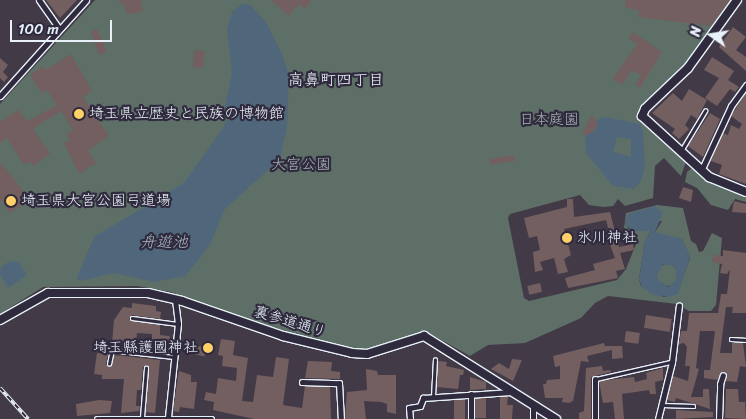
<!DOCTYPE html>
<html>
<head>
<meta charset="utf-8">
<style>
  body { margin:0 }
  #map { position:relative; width:746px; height:419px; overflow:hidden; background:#433a48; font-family:Sriracha,"Klee One",sans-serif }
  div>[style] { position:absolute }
  .green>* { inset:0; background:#5d6f67 }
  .round { border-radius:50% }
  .water>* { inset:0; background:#50677b }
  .building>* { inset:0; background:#735f60; transform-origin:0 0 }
  .roads { filter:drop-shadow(1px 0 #e8f1f8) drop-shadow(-1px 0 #e8f1f8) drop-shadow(0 1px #e8f1f8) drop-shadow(0 -1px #e8f1f8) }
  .lane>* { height:2.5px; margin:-1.25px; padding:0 1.25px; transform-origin:1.25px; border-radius:1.25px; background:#2f2a3d }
  .street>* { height:5px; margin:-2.5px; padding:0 2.5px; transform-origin:2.5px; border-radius:2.5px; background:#2f2a3d }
  .secondary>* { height:8px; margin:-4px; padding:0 4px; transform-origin:4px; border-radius:4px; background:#2f2a3d }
  .rail>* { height:4px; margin-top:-2px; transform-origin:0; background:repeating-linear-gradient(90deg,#2f2a3d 0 5.5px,#e8f1f8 0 11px); box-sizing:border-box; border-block:1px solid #e8f1f8 }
  .dots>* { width:14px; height:14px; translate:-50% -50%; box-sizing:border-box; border:2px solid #2f2a3d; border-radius:50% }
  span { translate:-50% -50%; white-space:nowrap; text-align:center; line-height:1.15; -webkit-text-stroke:4.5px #2f2a3d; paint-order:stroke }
  .poi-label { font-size:15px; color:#e8f1f8 }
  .left { translate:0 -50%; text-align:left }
  .right { translate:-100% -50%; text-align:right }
  .park-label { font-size:15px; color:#a9b6b7 }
  .street-label { font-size:15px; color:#e8f1f8 }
  .neighbourhood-label { font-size:16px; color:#e8f1f8 }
  .water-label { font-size:16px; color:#abbac6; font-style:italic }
  .north { position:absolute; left:686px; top:10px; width:50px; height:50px; -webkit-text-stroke:4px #2f2a3d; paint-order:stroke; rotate:283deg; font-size:14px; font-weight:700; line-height:20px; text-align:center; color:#e8f1f8 }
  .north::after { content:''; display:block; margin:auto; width:18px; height:22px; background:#e8f1f8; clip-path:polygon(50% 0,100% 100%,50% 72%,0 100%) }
  .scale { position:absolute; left:10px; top:20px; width:102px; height:22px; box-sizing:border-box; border:2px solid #e8f1f8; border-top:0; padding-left:6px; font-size:15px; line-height:18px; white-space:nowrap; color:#e8f1f8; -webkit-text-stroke:4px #2f2a3d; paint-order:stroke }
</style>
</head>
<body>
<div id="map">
  <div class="green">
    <div style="clip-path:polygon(evenodd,95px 0,733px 0,673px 81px,637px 113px,639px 120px,686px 162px,681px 176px,664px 158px,655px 166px,653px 198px,625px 206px,618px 199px,613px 206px,604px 207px,589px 205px,580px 195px,510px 214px,508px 218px,524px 298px,529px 301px,617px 280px,626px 269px,638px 239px,624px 228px,626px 213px,657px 205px,683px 208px,691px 241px,696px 244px,699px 252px,703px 251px,712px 233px,722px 238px,716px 305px,711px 311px,689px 311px,677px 304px,608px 296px,595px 303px,581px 318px,525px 343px,488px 345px,470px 356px,427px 332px,361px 351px,283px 334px,171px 292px,137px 286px,43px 287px,0 314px,0 104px,95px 0,662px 221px,655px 232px,657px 235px,682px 239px,690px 258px,677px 294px,664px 297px,641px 286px,639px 279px,645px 242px,651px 231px,629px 230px,625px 222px,662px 221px)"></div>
    <div style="clip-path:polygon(692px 168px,712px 183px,746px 195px,746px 202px,735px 199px,728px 210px,711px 205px,697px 188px,685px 182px,687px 172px)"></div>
    <div class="round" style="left:656px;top:264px;width:22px;height:22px"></div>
  </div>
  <div class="water">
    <div style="clip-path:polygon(242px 4px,250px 5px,266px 22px,283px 56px,289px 76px,287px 127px,280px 159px,225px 209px,209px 246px,185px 276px,154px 282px,114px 273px,79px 281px,77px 278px,94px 237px,184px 183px,223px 128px,227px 119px,225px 106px,232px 72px,227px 30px,232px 12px)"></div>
    <div style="clip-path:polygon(evenodd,605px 117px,640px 124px,643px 131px,645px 167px,641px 181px,634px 189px,613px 186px,586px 153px,585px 134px,594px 132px,598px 124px,596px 120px,605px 117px,617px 137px,631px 139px,631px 157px,613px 152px,617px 137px)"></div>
    <div style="clip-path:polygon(evenodd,655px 206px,663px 213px,655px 232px,682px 239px,690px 257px,678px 294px,668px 297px,651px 294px,642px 287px,639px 279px,645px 242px,651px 231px,632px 231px,625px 224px,628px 214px,655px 206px,663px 264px,674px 266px,676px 270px,676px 280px,668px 287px,656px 278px,663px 264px)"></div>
    <div style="clip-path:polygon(10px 261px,19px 263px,27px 275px,8px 288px,0 274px,1px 267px)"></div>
  </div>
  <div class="building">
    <div style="clip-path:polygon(46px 0,77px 0,60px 18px)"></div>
    <div style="clip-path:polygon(118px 0,141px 0,143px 12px,126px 14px,125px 6px)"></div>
    <div style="clip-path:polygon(271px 0,312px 0,304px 9px,299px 4px,289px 16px)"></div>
    <div style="clip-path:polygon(626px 0,730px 0,711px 26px,638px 17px,639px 10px,625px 8px)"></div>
    <div style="clip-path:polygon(733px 27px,746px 37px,736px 50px,746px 57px,746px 71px,719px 47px)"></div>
    <div style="clip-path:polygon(97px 29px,105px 47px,106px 52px,99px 55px,91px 32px)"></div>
    <div style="clip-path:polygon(633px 32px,662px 52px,640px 88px,635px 84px,641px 76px,632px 70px,622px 85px,613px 79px,637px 44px,628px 38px)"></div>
    <div style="left:194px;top:50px;width:11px;height:17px;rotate:5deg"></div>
    <div style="clip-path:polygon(71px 54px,92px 91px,83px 97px,109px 136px,91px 148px,88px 151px,96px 163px,79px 174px,64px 143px,70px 140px,66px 134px,73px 130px,61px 111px,33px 129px,50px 154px,33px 166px,30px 161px,24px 165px,7px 138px,0 143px,0 122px,18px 110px,28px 121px,57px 105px,47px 90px,43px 93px,40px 91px,30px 75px,43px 66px,46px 70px)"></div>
    <div style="clip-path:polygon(712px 57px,734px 71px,728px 80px,739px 87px,735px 92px,730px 89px,717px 106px,705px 98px,719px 78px,704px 70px)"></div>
    <div style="clip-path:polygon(0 58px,8px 65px,3px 72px,8px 77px,4px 82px,0 78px)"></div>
    <div style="clip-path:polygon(689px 89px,707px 100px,697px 119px,691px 115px,685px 125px,689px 129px,679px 139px,672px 133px,675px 129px,652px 113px,673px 93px,682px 101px)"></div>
    <div style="clip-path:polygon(746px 93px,746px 184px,719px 174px,722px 165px,711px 161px,723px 133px,728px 135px,731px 125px,739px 129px,742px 124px,731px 116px)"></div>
    <div style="clip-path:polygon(710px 113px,720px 119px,703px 157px,688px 146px)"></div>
    <div style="clip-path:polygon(592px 115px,598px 123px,596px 128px,588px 135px,582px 134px)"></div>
    <div style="left:514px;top:155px;width:6px;height:25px;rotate:81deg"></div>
    <div style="clip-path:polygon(0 162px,30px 199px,10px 213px,0 199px)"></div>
    <div style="clip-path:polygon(683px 187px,693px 190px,691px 202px,679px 198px)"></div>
    <div style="clip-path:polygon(567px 199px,573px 199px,574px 217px,610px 212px,619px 247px,633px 244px,634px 250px,620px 253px,625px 269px,616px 271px,618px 278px,568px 288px,565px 278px,595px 270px,593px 264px,615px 258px,605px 232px,609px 231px,606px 220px,564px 229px,571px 255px,564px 259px,568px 272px,558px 274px,554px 258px,540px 262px,543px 270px,535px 272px,533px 252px,540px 250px,537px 236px,529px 238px,524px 218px,567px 207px)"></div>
    <div style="clip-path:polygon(734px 201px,746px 204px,746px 213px,732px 212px)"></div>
    <div style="clip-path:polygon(723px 250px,746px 253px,746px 313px,732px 313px,733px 307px,726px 307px,720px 353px,732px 353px,732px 343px,743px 343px,746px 367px,740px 366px,737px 382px,726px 381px,727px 375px,724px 371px,717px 380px,704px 378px,704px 370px,710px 370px,715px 331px,700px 331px,696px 368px,699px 369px,691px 397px,703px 397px,703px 389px,709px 389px,710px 409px,676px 398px,675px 402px,667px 400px,673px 376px,688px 381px,690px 366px,685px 366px,687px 347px,684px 343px,679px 344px,681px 331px,687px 331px,689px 313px,718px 313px,721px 294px,727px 294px,730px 269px,727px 274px,720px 273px,722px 264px,712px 262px,713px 255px,723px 256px)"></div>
    <div style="left:540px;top:283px;width:9px;height:13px;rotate:77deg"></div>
    <div style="clip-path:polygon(132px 303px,156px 306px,156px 311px,161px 312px,160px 319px,132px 315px,129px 319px,160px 325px,160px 335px,169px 336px,172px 340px,168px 353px,152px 348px,152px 334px,137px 333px,135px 350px,128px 349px,129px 345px,112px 343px,114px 320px,123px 307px,132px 308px)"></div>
    <div style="left:646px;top:315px;width:26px;height:13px;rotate:9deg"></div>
    <div style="left:626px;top:331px;width:14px;height:11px;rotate:8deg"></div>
    <div style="clip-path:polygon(221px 339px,235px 341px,233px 355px,248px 358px,242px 401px,253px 402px,257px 375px,273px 377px,276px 357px,289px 359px,283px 405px,302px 408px,305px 386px,330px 387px,331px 419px,254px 419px,213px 410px,214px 402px,204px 400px,206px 392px,216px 394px,218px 378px,236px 381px,237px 368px,222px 366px,223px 356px,218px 355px)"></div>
    <div style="clip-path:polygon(604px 343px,605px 346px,622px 346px,623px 358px,612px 359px,612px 350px,587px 356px,589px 362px,581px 361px,573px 401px,569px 403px,562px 402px,563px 398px,545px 398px,543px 384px,546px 384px,547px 380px,560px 379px,560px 366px,555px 367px,553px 356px)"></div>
    <div style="left:191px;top:344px;width:16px;height:9px;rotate:14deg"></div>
    <div style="clip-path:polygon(97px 353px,108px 354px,106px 364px,109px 367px,114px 355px,160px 360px,155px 413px,146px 412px,148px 366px,143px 367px,141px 390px,137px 390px,136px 406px,140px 406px,139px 411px,121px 413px,124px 379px,102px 379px,102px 375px,94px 374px)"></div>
    <div style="clip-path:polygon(512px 359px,522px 360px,513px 381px,491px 369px,499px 363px,509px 369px)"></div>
    <div style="clip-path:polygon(308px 361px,332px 362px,331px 371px,340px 372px,340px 379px,305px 378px)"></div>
    <div style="clip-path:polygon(438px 361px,447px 362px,446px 366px,464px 370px,463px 375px,460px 375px,458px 389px,437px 387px)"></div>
    <div style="clip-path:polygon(602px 366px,603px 371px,610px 370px,611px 372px,591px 377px,591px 419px,579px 419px,579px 413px,584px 411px,586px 368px)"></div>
    <div style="clip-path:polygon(663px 368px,663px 380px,655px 382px,656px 394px,650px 394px,649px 390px,622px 394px,624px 419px,615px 419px,613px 402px,603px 403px,599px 381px,634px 377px,635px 382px,647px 379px,646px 373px)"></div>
    <div style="clip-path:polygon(366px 369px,377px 371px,378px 375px,396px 375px,396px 414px,387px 412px,387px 404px,381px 402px,364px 401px,366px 419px,345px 419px,347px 392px,367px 390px)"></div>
    <div style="clip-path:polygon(179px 371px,191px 375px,191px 382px,197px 382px,194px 409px,180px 407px,179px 412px,173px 411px)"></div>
    <div style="clip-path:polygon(470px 377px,486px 382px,486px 389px,470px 390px)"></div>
    <div style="clip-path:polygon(726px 389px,738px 389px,739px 402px,745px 402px,746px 419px,725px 418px)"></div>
    <div style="clip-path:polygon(500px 397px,508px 397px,507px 405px,513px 405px,512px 419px,500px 419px)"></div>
    <div style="left:486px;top:398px;width:20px;height:11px;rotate:90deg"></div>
    <div style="clip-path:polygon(99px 400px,112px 401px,110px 413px,77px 416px,76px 404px)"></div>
    <div style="left:454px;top:400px;width:11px;height:19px"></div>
    <div style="clip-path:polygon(676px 410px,713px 412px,713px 417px,676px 419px)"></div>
  </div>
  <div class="roads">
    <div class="lane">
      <div style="left:681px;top:151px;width:47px;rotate:-59deg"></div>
      <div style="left:132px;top:318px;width:46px;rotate:7.4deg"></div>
      <div style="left:731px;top:339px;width:15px;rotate:4deg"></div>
      <div style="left:102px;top:349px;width:72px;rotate:6.3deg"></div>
      <div style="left:109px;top:364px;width:14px;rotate:-78deg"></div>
      <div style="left:596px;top:379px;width:77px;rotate:-12.8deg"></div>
      <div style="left:433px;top:397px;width:37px;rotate:-87deg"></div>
      <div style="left:662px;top:405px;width:31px;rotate:2deg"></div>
      <div style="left:142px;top:417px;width:49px;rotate:-85.3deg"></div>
    </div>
    <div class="street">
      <div style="left:39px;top:0;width:35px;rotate:55deg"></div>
      <div style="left:0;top:96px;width:129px;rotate:-48.1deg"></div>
      <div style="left:701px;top:171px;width:72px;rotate:-65.2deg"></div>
      <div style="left:731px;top:106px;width:26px;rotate:-54deg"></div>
      <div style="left:302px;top:382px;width:37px;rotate:2deg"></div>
      <div style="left:339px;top:383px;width:36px;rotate:87deg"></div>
      <div style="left:471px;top:394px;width:25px;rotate:90deg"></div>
      <div style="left:533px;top:404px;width:15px;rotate:90deg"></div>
      <div style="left:168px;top:417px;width:94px;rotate:-83.9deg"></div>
      <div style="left:178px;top:324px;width:25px;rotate:-97deg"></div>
      <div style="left:97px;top:419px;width:114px"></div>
      <div style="left:410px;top:419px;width:11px;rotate:-95deg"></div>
      <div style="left:409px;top:408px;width:11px;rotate:-10deg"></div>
      <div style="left:420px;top:406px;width:9px;rotate:-69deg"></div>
      <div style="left:423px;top:398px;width:88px;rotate:-3.9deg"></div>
      <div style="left:595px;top:419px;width:40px;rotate:-90deg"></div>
      <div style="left:658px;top:419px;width:59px;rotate:-76.2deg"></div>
      <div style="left:672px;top:362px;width:57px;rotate:-83deg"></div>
      <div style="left:719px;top:419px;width:35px;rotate:-88deg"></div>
      <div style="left:720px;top:384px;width:9px;rotate:-72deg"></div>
    </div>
    <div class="secondary">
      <div style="left:737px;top:0;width:84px;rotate:125.8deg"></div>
      <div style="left:688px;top:68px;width:59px;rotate:136.4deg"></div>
      <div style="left:645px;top:109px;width:8px;rotate:113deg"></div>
      <div style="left:642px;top:116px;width:91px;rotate:42.3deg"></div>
      <div style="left:709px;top:177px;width:40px;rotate:22deg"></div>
      <div style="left:0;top:320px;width:55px;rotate:-29.4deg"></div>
      <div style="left:48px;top:293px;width:100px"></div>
      <div style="left:148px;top:293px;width:35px;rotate:13deg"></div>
      <div style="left:182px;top:301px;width:107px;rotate:19.1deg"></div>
      <div style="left:283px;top:336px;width:71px;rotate:13.8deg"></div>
      <div style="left:352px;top:353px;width:15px;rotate:4deg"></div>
      <div style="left:367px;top:354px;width:60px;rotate:-17.5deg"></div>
      <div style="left:424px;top:336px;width:156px;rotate:32.2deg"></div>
    </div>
  </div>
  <div class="rail">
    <div style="left:0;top:388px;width:42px;rotate:47.9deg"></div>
  </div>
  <div class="dots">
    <div style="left:79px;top:114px;background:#ffd166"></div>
    <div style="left:11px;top:201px;background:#ffd166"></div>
    <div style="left:567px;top:238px;background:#ffd166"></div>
    <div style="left:208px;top:348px;background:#ffd166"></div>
  </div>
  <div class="poi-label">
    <span class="left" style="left:89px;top:114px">埼玉県立歴史と民族の博物館</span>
    <span class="left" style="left:21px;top:201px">埼玉県大宮公園弓道場</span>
    <span class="left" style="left:577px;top:238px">氷川神社</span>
    <span class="right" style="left:198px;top:348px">埼玉縣護國神社</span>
  </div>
  <div class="park-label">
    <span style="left:549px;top:120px">日本庭園</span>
    <span style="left:301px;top:165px">大宮公園</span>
  </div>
  <div class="street-label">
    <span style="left:290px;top:322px;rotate:17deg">裏参道通り</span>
  </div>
  <div class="neighbourhood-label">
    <span style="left:336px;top:80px">高鼻町四丁目</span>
  </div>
  <div class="water-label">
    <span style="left:164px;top:242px">舟遊池</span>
  </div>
  <div class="north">N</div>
  <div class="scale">100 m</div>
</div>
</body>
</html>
